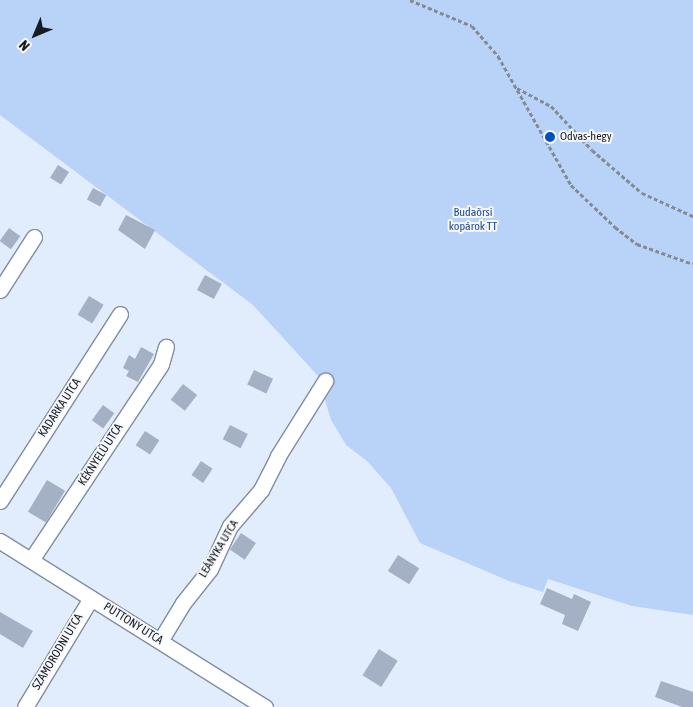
<!DOCTYPE html>
<html>
<head>
<meta charset="utf-8">
<style>
  body { margin:0 }
  #map { position:relative; width:693px; height:707px; overflow:hidden; background:#e1ecfc; font-family:"Asap Condensed",sans-serif }
  div>[style] { position:absolute }
  .green>* { inset:0; background:#b9d2f8 }
  .building>* { inset:0; background:#a4b0c3; transform-origin:0 0 }
  .path>* { height:3px; margin-top:-1.5px; transform-origin:0; background:repeating-linear-gradient(90deg,#828b96 0 4px,transparent 0 6.5px) }
  .roads { filter:drop-shadow(1px 0 #828da0) drop-shadow(-1px 0 #828da0) drop-shadow(0 1px #828da0) drop-shadow(0 -1px #828da0) }
  .minor>* { height:15px; margin:-7.5px; padding:0 7.5px; transform-origin:7.5px; border-radius:7.5px; background:#fff }
  .dots>* { width:14px; height:14px; translate:-50% -50%; box-sizing:border-box; border:2px solid #f6f8fc; border-radius:50% }
  span { translate:-50% -50%; white-space:nowrap; text-align:center; line-height:1.15; -webkit-text-stroke:4px #f6f8fc; paint-order:stroke }
  .poi-label { font-size:12px; color:#171c23 }
  .left { translate:0 -50%; text-align:left }
  .park-label { font-size:12px; color:#214c8e }
  .street-label { font-size:12px; color:#171c23 }
  .north { position:absolute; left:10px; top:10px; width:50px; height:50px; -webkit-text-stroke:4px #f6f8fc; paint-order:stroke; rotate:225deg; font-size:14px; font-weight:700; line-height:20px; text-align:center; color:#171c23 }
  .north::after { content:''; display:block; margin:auto; width:18px; height:22px; background:#171c23; clip-path:polygon(50% 0,100% 100%,50% 72%,0 100%) }
</style>
</head>
<body>
<div id="map">
  <div class="green">
    <div style="clip-path:polygon(0 0,693px 0,693px 615px,632px 606px,548px 579px,543px 592px,509px 581px,420px 543px,391px 488px,367px 461px,346px 445px,331px 420px,318px 376px,253px 305px,0 115px)"></div>
  </div>
  <div class="building">
    <div style="left:58px;top:165px;width:13px;height:15px;rotate:32deg"></div>
    <div style="left:93px;top:188px;width:15px;height:13px;rotate:28deg"></div>
    <div style="clip-path:polygon(126px 215px,155px 230px,145px 249px,118px 230px)"></div>
    <div style="left:9px;top:228px;width:14px;height:16px;rotate:36deg"></div>
    <div style="left:205px;top:275px;width:19px;height:17px;rotate:28deg"></div>
    <div style="left:89px;top:296px;width:17px;height:22px;rotate:31deg"></div>
    <div style="clip-path:polygon(141px 347px,154px 354px,138px 382px,126px 376px,129px 371px,123px 368px,129px 355px,135px 359px)"></div>
    <div style="left:254px;top:370px;width:21px;height:16px;rotate:25deg"></div>
    <div style="left:183px;top:384px;width:18px;height:20px;rotate:38deg"></div>
    <div style="left:103px;top:405px;width:14px;height:19px;rotate:36deg"></div>
    <div style="left:230px;top:425px;width:20px;height:16px;rotate:27deg"></div>
    <div style="left:145px;top:431px;width:17px;height:17px;rotate:33deg"></div>
    <div style="left:201px;top:461px;width:14px;height:17px;rotate:34deg"></div>
    <div style="left:47px;top:480px;width:21px;height:37px;rotate:31deg"></div>
    <div style="left:241px;top:533px;width:18px;height:20px;rotate:34deg"></div>
    <div style="left:398px;top:555px;width:25px;height:19px;rotate:32deg"></div>
    <div style="clip-path:polygon(547px 588px,572px 599px,574px 594px,591px 602px,578px 631px,562px 624px,565px 615px,540px 604px)"></div>
    <div style="clip-path:polygon(0 612px,33px 631px,23px 648px,0 634px)"></div>
    <div style="left:379px;top:649px;width:22px;height:31px;rotate:32deg"></div>
    <div style="clip-path:polygon(661px 681px,693px 692px,693px 707px,682px 707px,655px 697px)"></div>
  </div>
  <div class="path">
    <div style="left:410px;top:0;width:67px;rotate:22.8deg"></div>
    <div style="left:472px;top:26px;width:40px;rotate:49deg"></div>
    <div style="left:498px;top:56px;width:148px;rotate:60.5deg"></div>
    <div style="left:571px;top:185px;width:61px;rotate:43.7deg"></div>
    <div style="left:615px;top:227px;width:28px;rotate:38deg"></div>
    <div style="left:637px;top:244px;width:59px;rotate:19.7deg"></div>
    <div style="left:517px;top:88px;width:38px;rotate:28deg"></div>
    <div style="left:551px;top:106px;width:60px;rotate:47deg"></div>
    <div style="left:592px;top:150px;width:66px;rotate:40.7deg"></div>
    <div style="left:642px;top:193px;width:56px;rotate:24.3deg"></div>
  </div>
  <div class="roads">
    <div class="minor">
      <div style="left:0;top:290px;width:63px;rotate:-57.3deg"></div>
      <div style="left:0;top:501px;width:222px;rotate:-57.3deg"></div>
      <div style="left:0;top:541px;width:313px;rotate:32.1deg"></div>
      <div style="left:31px;top:560px;width:235px;rotate:-56.4deg"></div>
      <div style="left:161px;top:364px;width:18px;rotate:-74deg"></div>
      <div style="left:160px;top:641px;width:44px;rotate:-58.8deg"></div>
      <div style="left:183px;top:603px;width:43px;rotate:-51.5deg"></div>
      <div style="left:210px;top:569px;width:47px;rotate:-65.1deg"></div>
      <div style="left:230px;top:526px;width:48px;rotate:-49.3deg"></div>
      <div style="left:261px;top:490px;width:38px;rotate:-63deg"></div>
      <div style="left:278px;top:456px;width:89px;rotate:-57.9deg"></div>
      <div style="left:25px;top:707px;width:127px;rotate:-58.8deg"></div>
    </div>
  </div>
  <div class="dots">
    <div style="left:550px;top:137px;background:#0051bb"></div>
  </div>
  <div class="poi-label">
    <span class="left" style="left:560px;top:137px">Odvas-hegy</span>
  </div>
  <div class="park-label">
    <span style="left:473px;top:220px">Budaörsi<br>kopárok TT</span>
  </div>
  <div class="street-label">
    <span style="left:60px;top:408px;rotate:-57deg">KADARKA UTCA</span>
    <span style="left:101px;top:455px;rotate:-57deg">KÉKNYELŰ UTCA</span>
    <span style="left:219px;top:549px;rotate:-59deg">LEÁNYKA UTCA</span>
    <span style="left:133px;top:624px;rotate:32deg">PUTTONY UTCA</span>
    <span style="left:58px;top:652px;rotate:-59deg">SZAMORODNI UTCA</span>
  </div>
  <div class="north">N</div>
</div>
</body>
</html>
